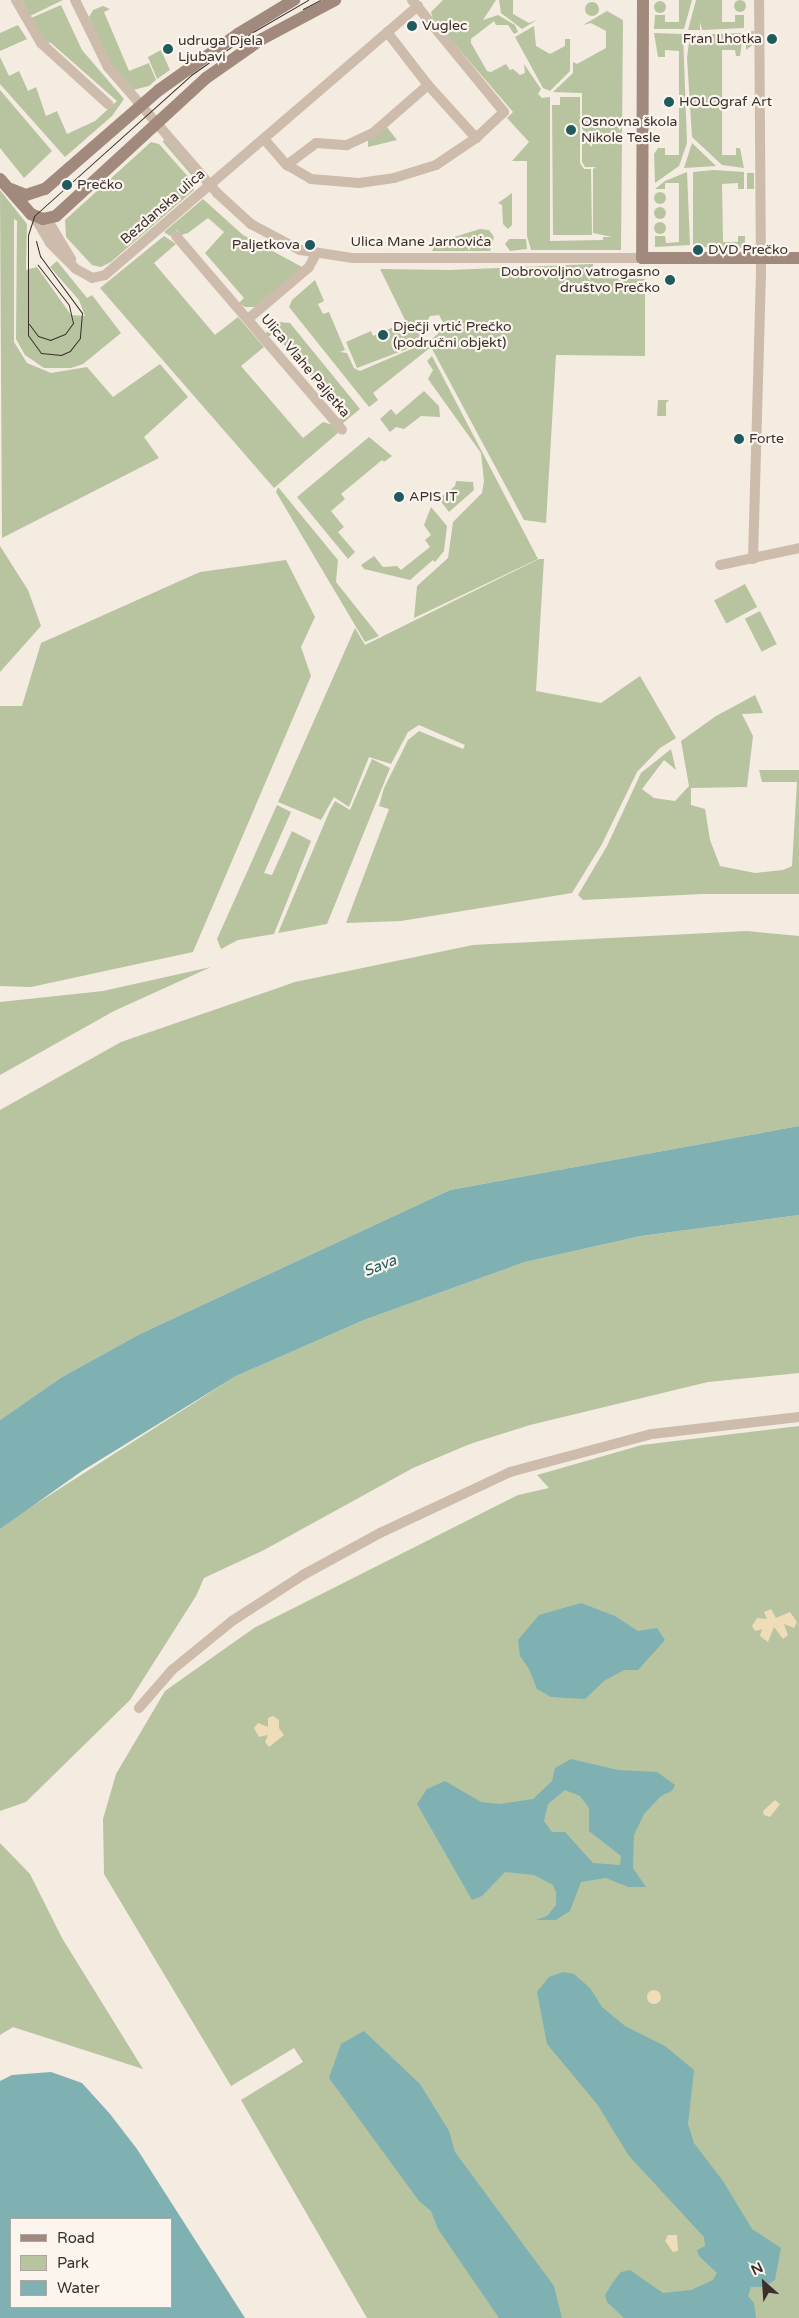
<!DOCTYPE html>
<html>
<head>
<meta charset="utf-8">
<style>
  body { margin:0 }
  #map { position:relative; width:799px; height:2318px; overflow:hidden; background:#f4ebe1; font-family:"Varela Round",sans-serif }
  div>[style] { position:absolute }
  .green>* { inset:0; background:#b8c4a0; transform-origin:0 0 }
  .round { border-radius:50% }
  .sand>* { inset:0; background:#efdcb8 }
  .water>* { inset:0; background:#7fb0b2 }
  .street>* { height:10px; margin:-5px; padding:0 5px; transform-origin:5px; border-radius:5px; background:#cdbbac }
  .secondary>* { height:12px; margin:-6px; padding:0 6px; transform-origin:6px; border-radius:6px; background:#a18a7d }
  .tram>* { height:1px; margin:-0.5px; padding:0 0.5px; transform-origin:0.5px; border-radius:0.5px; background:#3b302b }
  .dots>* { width:14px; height:14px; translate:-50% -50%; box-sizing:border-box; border:2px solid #fbf5ee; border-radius:50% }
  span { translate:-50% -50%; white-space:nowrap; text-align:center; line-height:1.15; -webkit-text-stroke:4.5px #fbf5ee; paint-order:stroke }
  .poi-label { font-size:14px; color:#3b302b }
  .left { translate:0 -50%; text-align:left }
  .right { translate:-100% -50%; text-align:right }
  .street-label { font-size:14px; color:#3b302b }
  .water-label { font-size:15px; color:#1f5a5e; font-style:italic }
  .legend { position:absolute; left:10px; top:2218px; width:162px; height:90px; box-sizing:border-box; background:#fbf5ee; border:1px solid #aea6a0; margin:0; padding:6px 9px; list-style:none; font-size:15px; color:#3b302b }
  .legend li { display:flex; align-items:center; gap:10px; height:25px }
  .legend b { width:25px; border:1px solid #aea6a0 }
  .north { position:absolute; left:739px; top:2258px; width:50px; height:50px; -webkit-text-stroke:4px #fbf5ee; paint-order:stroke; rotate:334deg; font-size:14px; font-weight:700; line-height:20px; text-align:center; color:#3b302b }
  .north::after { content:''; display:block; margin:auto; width:18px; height:22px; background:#3b302b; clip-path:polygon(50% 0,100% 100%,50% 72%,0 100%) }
</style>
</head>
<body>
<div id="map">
  <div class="green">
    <div style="clip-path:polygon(22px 0,63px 0,30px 16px)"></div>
    <div style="clip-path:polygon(443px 0,496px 0,483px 20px,498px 15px,515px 25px,518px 32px,514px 34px,508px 25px,496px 25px,494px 21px,471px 39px,471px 43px,487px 71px,491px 72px,506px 64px,510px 70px,513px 69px,520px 75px,525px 73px,524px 64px,541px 89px,538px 94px,542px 98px,550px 97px,550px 241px,603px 240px,603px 237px,612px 237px,593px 233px,593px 169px,596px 167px,585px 167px,582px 162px,582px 93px,553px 92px,573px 73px,573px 62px,577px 64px,606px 48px,606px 31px,591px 23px,583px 25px,607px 11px,623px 20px,621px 250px,531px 250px,527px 236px,527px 161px,512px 161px,529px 142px,507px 118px,513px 112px,433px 19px,431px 12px)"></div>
    <div style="clip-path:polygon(499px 0,513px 0,513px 14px,529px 23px,537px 20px,522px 29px,501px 13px)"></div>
    <div style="clip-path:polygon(679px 0,692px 0,684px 29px,654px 29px,655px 15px,665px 15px,665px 22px,679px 22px)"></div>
    <div style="clip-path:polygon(696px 0,722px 0,722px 22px,735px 22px,735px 15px,744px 15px,744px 28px,702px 30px,700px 22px,700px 30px,688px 30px)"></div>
    <div class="round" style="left:734px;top:0;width:12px;height:12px"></div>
    <div class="round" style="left:654px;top:1px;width:12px;height:12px"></div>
    <div class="round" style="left:585px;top:2px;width:14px;height:14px"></div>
    <div style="clip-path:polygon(61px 5px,82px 50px,124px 99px,112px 116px,65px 157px,0 84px,0 57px,9px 76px,19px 71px,28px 91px,36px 87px,46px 116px,57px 111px,67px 134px,95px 121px,117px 101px,51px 43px,46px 42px,31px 18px)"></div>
    <div style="clip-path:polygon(103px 6px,110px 9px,104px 12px,129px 71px,149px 63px,156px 80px,149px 86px,133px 90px,109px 62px,89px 17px,93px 10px)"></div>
    <div style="clip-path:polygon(18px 25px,27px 39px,0 51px,0 33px)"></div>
    <div style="clip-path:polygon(534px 26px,536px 46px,550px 54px,565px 46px,565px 39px,570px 39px,570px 71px,550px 91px,543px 88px,515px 37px)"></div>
    <div style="clip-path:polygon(754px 31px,754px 44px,746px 50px,746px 32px)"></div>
    <div style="clip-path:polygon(654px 33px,683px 34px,687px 143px,679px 166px,655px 183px,654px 154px,658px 148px,665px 148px,665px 155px,679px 155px,679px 51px,665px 50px,665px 57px,658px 57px)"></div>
    <div style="clip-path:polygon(743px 33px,740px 56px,736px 56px,735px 50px,722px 50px,722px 155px,736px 155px,736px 148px,740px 148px,744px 168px,722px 165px,692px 137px,687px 58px,690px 35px)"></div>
    <div style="clip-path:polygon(161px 50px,170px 70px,157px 79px,148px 57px)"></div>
    <div style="clip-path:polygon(0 90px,52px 151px,24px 178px,0 148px)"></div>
    <div style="clip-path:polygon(560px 97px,580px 97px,580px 163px,584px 169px,591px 169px,592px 235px,553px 235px,552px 105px,560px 105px)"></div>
    <div style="clip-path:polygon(386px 126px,397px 140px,368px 147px,368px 140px)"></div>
    <div style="clip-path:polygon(164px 139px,197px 176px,193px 177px,163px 142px)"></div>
    <div style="clip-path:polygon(151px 142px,159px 144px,191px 180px,194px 190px,111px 262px,101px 267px,92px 265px,66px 237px,65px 220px)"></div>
    <div style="clip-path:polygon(692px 143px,716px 166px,684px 168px)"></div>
    <div style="clip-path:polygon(714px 170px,744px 172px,744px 189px,738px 189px,738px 183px,722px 184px,723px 242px,738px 242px,738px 236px,745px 236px,745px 248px,693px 247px,693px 172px)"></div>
    <div style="clip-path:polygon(687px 172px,690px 245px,655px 247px,655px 236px,665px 236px,666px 243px,679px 242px,679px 183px,665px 183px,665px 189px,655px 189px,665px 181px)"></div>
    <div style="left:747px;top:173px;width:7px;height:16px"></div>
    <div style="clip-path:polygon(0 190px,27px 224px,26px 270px,37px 267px,71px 315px,85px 316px,79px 300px,50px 267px,57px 261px,87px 298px,92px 295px,121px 333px,83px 364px,71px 368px,44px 368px,25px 355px,16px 339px,17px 221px,14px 219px,14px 342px,27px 363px,51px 373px,87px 367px,113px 397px,160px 364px,188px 397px,144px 437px,159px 458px,2px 538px)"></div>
    <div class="round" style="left:654px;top:192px;width:12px;height:12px"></div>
    <div style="clip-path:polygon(512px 193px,512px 225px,508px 229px,503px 224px,502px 205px,498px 203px)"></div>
    <div style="clip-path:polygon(203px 199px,243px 235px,302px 267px,256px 307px,245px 307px,239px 303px,244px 298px,205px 253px,224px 232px,208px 218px,188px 233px,181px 235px,177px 230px,170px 236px,164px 232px)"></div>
    <div class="round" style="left:654px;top:207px;width:12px;height:12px"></div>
    <div class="round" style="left:654px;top:222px;width:12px;height:12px"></div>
    <div style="clip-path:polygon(480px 229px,489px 230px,494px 237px,490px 251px,432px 251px,435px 246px,454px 237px)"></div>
    <div style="clip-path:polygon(164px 236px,176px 244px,154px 263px,215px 335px,238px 317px,264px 347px,241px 366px,303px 438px,323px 422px,333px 425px,339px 432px,274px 488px,100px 288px)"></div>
    <div style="clip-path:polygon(509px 239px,526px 239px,527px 249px,510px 251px,505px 244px)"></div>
    <div style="clip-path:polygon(593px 264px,592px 278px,645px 279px,645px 356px,556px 355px,546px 523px,524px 520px,431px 347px,373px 393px,378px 400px,369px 407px,289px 307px,292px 300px,315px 280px,324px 301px,318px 304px,323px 314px,329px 312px,345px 350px,340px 352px,347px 353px,354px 368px,360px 371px,430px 341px,445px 326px,439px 315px,430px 316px,415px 346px,357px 368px,346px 342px,371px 331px,373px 336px,398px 325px,400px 329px,408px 326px,380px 269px,450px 270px)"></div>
    <div style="clip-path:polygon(269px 321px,290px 323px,360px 409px,342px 424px,338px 420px,344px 415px,274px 333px,268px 337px,265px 334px,269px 330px,264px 324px)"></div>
    <div style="clip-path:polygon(432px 356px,538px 559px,414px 618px,417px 586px,448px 558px,453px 522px,482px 493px,484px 481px,481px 453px,428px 379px,433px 370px,427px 361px)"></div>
    <div style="clip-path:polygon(424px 391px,439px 406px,440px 417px,421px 416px,404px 429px,396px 427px,390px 432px,380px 419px,391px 409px,396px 415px)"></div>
    <div style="clip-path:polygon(658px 400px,669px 400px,666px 403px,666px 416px,657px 416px)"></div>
    <div style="clip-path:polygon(369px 437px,392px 456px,384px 462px,382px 460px,341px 494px,345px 499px,331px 511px,344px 527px,338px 532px,355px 552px,348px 559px,297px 497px)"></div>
    <div style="clip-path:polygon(456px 481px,473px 482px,474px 490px,449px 512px,439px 499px,455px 486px)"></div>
    <div style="clip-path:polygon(278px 487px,338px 560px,336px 582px,379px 636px,365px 642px,276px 492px)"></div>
    <div style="clip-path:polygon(431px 507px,447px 526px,444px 551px,435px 562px,433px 560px,410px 580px,364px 569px,361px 565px,374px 556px,383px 567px,397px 566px,401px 570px,430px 547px,425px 540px,431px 535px,424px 525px)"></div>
    <div style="clip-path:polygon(0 546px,28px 590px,41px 626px,0 672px)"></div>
    <div style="clip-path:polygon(539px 559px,544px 559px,536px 691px,601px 703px,640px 676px,676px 738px,660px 748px,637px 772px,602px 844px,572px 893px,401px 921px,346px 923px,389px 809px,379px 806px,384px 788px,408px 740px,419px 731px,463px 749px,465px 745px,419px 725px,408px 732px,391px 764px,369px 757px,349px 807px,334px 797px,321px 820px,278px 802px,355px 628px,365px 645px)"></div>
    <div style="clip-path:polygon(286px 560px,315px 617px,301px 647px,311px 676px,193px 952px,31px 987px,0 986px,0 706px,22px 706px,41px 643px,200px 572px)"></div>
    <div style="left:745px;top:584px;width:26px;height:35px;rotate:62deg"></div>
    <div style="left:760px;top:611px;width:37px;height:17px;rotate:63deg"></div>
    <div style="clip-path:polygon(755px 695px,763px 713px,742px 714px,753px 736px,747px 787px,691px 788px,691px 805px,705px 809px,710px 840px,720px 866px,755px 873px,783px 870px,792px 866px,797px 782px,762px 782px,759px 770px,799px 770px,799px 894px,702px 894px,583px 900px,578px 895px,607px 846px,641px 773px,671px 749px,676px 770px,664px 760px,642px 789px,654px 798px,675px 801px,689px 786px,681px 741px,716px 716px)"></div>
    <div style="clip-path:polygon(372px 759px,390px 768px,327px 924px,278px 933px,330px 810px,335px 801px,350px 810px)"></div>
    <div style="clip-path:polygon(277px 805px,291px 812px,264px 873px,272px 875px,292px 831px,311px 841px,274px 934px,238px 940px,221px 949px,217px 939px)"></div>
    <div style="clip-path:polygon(747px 931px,799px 936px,799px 1126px,450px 1190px,140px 1334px,62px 1377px,0 1420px,0 1110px,121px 1042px,295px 982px,473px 945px)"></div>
    <div style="clip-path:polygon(211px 967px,114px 1011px,0 1075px,0 1002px,103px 991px)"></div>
    <div style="clip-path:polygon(799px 1215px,799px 1373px,708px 1382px,530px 1425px,470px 1444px,413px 1468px,264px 1550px,204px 1578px,196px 1596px,130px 1700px,26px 1802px,0 1811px,0 1529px,20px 1514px,236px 1376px,364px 1320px,525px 1262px,641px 1236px)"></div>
    <div style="clip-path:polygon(799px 1426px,799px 2318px,367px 2318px,241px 2100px,303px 2062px,294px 2048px,231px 2086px,104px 1874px,103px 1819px,116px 1774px,165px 1691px,254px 1628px,518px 1495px,549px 1488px,537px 1475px,642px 1445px)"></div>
    <div style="clip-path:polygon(0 1843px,30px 1874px,62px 1938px,143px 2069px,13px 2027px,0 2035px)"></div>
  </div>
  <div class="sand">
    <div style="clip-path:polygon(771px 1609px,776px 1618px,790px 1612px,797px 1622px,794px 1628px,784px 1624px,788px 1635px,783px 1639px,774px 1627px,768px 1642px,760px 1636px,762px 1629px,755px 1631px,752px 1626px,757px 1618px,767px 1619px,764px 1612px)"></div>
    <div style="clip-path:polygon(273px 1716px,279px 1720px,279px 1728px,284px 1735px,269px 1747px,265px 1742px,268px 1735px,259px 1737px,254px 1728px,258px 1723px,268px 1727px,268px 1718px)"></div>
    <div style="clip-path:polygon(775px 1800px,780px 1804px,774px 1812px,770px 1817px,764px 1815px,763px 1811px)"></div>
    <div class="round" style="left:647px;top:1990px;width:14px;height:14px"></div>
    <div style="clip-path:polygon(668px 2235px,677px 2235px,678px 2251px,673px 2252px,665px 2241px)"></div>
  </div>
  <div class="water">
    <div style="clip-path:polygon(799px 1126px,799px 1215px,641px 1236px,525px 1262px,364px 1320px,236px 1376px,82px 1471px,0 1529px,0 1420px,62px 1377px,140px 1334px,450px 1190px)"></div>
    <div style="clip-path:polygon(581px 1603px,615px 1616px,638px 1631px,657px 1628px,665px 1640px,638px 1670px,624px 1670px,604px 1681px,585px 1699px,551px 1697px,537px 1689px,529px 1669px,520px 1656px,518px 1640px,539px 1615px)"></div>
    <div style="clip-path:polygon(evenodd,571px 1759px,618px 1770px,657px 1772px,675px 1785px,672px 1791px,661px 1796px,644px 1814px,634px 1835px,633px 1868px,646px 1887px,628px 1887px,606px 1878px,581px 1882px,570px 1911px,556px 1920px,536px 1920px,547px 1916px,556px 1905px,556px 1892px,553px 1885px,534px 1875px,505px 1872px,482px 1896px,472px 1900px,417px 1804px,427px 1789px,445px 1781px,481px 1802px,500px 1804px,533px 1799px,552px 1781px,555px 1768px,571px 1759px,565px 1790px,580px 1796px,589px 1808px,589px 1831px,621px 1856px,620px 1865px,593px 1863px,565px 1832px,552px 1832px,544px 1821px,548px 1804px,565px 1790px)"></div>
    <div style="clip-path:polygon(563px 1972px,574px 1974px,590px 1988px,602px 2007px,625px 2026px,665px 2046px,694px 2070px,688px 2124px,694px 2143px,723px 2181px,752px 2229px,781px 2248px,775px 2280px,763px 2287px,751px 2287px,748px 2296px,754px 2303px,756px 2318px,624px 2318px,607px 2302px,605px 2295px,613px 2282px,621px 2272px,630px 2270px,663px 2293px,691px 2290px,713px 2280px,717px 2273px,699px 2256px,697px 2250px,705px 2246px,704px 2237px,629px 2156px,597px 2104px,547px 2044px,537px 1992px,549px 1977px)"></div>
    <div style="clip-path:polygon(364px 2031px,420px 2084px,449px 2131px,455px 2152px,554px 2286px,562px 2318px,499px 2318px,438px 2229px,431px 2211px,419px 2201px,329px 2078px,341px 2044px)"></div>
    <div style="clip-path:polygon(evenodd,51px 2072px,82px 2083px,110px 2114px,137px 2149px,245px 2318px,0 2318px,0 2081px,12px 2075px,51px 2072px,11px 2219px,171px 2219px,171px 2307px,11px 2307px,11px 2219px)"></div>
  </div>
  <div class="street">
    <div style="left:16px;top:0;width:50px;rotate:59.8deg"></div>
    <div style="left:41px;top:43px;width:91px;rotate:42.3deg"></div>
    <div style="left:75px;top:0;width:75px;rotate:63.8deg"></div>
    <div style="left:108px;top:67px;width:167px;rotate:49.1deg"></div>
    <div style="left:217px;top:193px;width:46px;rotate:42.4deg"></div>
    <div style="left:251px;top:224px;width:55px;rotate:28deg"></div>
    <div style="left:300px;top:250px;width:54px;rotate:8.6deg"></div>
    <div style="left:353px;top:258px;width:289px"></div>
    <div style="left:387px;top:32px;width:67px;rotate:52.3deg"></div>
    <div style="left:428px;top:85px;width:72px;rotate:47.8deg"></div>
    <div style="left:264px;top:139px;width:35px;rotate:49deg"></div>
    <div style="left:287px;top:165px;width:28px;rotate:30deg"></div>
    <div style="left:311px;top:179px;width:48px;rotate:4.8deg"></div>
    <div style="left:359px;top:183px;width:35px;rotate:-8deg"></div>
    <div style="left:394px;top:178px;width:44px;rotate:-17.2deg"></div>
    <div style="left:436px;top:165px;width:48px;rotate:-34deg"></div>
    <div style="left:476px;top:138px;width:38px;rotate:-43deg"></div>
    <div style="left:504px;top:112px;width:145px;rotate:-129.4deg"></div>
    <div style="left:287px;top:165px;width:36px;rotate:-37deg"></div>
    <div style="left:316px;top:143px;width:31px;rotate:4deg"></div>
    <div style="left:347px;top:145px;width:29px;rotate:-25deg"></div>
    <div style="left:373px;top:133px;width:73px;rotate:-41.1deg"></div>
    <div style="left:34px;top:216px;width:31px;rotate:59deg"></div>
    <div style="left:50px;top:243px;width:37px;rotate:45deg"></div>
    <div style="left:76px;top:269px;width:18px;rotate:29deg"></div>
    <div style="left:92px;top:278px;width:13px;rotate:-13deg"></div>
    <div style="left:105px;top:275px;width:413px;rotate:-40.7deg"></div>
    <div style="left:47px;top:219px;width:47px;rotate:59deg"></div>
    <div style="left:176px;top:236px;width:255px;rotate:49.4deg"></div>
    <div style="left:248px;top:319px;width:80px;rotate:-40.4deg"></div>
    <div style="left:309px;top:267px;width:15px;rotate:-62deg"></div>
    <div style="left:753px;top:559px;width:285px;rotate:-88.4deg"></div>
    <div style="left:761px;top:274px;width:274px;rotate:-90.4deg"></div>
    <div style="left:720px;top:565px;width:81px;rotate:-12.1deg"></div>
    <div style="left:139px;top:1708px;width:50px;rotate:-49deg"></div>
    <div style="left:172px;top:1670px;width:77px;rotate:-39.2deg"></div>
    <div style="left:232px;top:1621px;width:85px;rotate:-32.9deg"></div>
    <div style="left:303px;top:1575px;width:88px;rotate:-28.6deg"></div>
    <div style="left:380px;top:1533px;width:144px;rotate:-25.1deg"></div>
    <div style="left:510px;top:1472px;width:147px;rotate:-15deg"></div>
    <div style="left:652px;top:1434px;width:148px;rotate:-6.6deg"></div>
  </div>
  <div class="secondary">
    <div style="left:643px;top:0;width:258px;rotate:90.2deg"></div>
    <div style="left:642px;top:258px;width:157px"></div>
    <div style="left:0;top:179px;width:47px;rotate:48.5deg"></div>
    <div style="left:31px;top:214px;width:13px;rotate:23deg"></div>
    <div style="left:43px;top:219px;width:13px;rotate:-13deg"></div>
    <div style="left:56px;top:216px;width:204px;rotate:-42.6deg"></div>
    <div style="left:206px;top:78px;width:68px;rotate:-34.9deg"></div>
    <div style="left:262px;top:39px;width:83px;rotate:-28.1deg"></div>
    <div style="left:11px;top:189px;width:16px;rotate:22deg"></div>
    <div style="left:26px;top:195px;width:20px;rotate:-18deg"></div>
    <div style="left:45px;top:189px;width:151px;rotate:-41deg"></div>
    <div style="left:159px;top:90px;width:97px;rotate:-35.3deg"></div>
    <div style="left:238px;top:34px;width:66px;rotate:-31.3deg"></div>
  </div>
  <div class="tram">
    <div style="left:303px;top:9px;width:19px;rotate:-28deg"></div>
    <div style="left:36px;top:241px;width:16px;rotate:75deg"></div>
    <div style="left:40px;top:256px;width:71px;rotate:53.6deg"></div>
    <div style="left:82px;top:313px;width:25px;rotate:95deg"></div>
    <div style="left:80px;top:338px;width:16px;rotate:128deg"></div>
    <div style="left:70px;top:351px;width:10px;rotate:156deg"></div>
    <div style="left:61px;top:355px;width:20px;rotate:-174deg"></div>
    <div style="left:41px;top:353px;width:22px;rotate:-126deg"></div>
    <div style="left:28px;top:335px;width:100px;rotate:-90deg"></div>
    <div style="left:28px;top:235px;width:20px;rotate:-72deg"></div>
    <div style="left:34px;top:216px;width:211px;rotate:-41.9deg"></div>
    <div style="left:191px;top:75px;width:73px;rotate:-35deg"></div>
    <div style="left:251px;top:33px;width:66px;rotate:-30.1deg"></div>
    <div style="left:29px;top:324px;width:15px;rotate:53deg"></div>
    <div style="left:38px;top:336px;width:13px;rotate:18deg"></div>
    <div style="left:50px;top:340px;width:16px;rotate:-22deg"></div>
    <div style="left:65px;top:334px;width:14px;rotate:-54deg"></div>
    <div style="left:73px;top:323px;width:18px;rotate:-103deg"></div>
    <div style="left:69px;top:305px;width:51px;rotate:-127.8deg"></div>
  </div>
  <div class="dots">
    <div style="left:412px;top:26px;background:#1f5a5e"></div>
    <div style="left:772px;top:39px;background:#1f5a5e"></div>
    <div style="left:168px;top:49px;background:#1f5a5e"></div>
    <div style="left:669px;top:102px;background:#1f5a5e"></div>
    <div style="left:571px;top:130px;background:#1f5a5e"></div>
    <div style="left:67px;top:185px;background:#1f5a5e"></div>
    <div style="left:310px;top:245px;background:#1f5a5e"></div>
    <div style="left:698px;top:250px;background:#1f5a5e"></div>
    <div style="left:670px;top:280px;background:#1f5a5e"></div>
    <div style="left:383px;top:335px;background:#1f5a5e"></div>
    <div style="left:739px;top:439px;background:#1f5a5e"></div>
    <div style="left:399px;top:497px;background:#1f5a5e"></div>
  </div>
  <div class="poi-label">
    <span class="left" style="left:422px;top:26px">Vuglec</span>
    <span class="right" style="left:762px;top:39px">Fran Lhotka</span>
    <span class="left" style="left:178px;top:49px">udruga Djela<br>Ljubavi</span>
    <span class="left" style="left:679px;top:102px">HOLOgraf Art</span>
    <span class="left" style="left:581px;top:130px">Osnovna škola<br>Nikole Tesle</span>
    <span class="left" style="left:77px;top:185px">Prečko</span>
    <span class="right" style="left:300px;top:245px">Paljetkova</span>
    <span class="left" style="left:708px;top:250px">DVD Prečko</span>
    <span class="right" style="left:660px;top:280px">Dobrovoljno vatrogasno<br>društvo Prečko</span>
    <span class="left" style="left:393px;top:335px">Dječji vrtić Prečko<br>(područni objekt)</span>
    <span class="left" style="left:749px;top:439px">Forte</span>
    <span class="left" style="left:409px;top:497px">APIS IT</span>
  </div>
  <div class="street-label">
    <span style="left:163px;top:207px;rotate:-41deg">Bezdanska ulica</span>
    <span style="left:421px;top:242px">Ulica Mane Jarnovića</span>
    <span style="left:305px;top:366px;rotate:50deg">Ulica Vlahe Paljetka</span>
  </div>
  <div class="water-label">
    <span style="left:380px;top:1266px;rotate:-22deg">Sava</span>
  </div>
  <ul class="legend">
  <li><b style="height:6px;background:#a18a7d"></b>Road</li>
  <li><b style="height:14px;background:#b8c4a0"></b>Park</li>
  <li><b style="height:14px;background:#7fb0b2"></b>Water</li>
  </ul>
  <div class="north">N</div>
</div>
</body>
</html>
